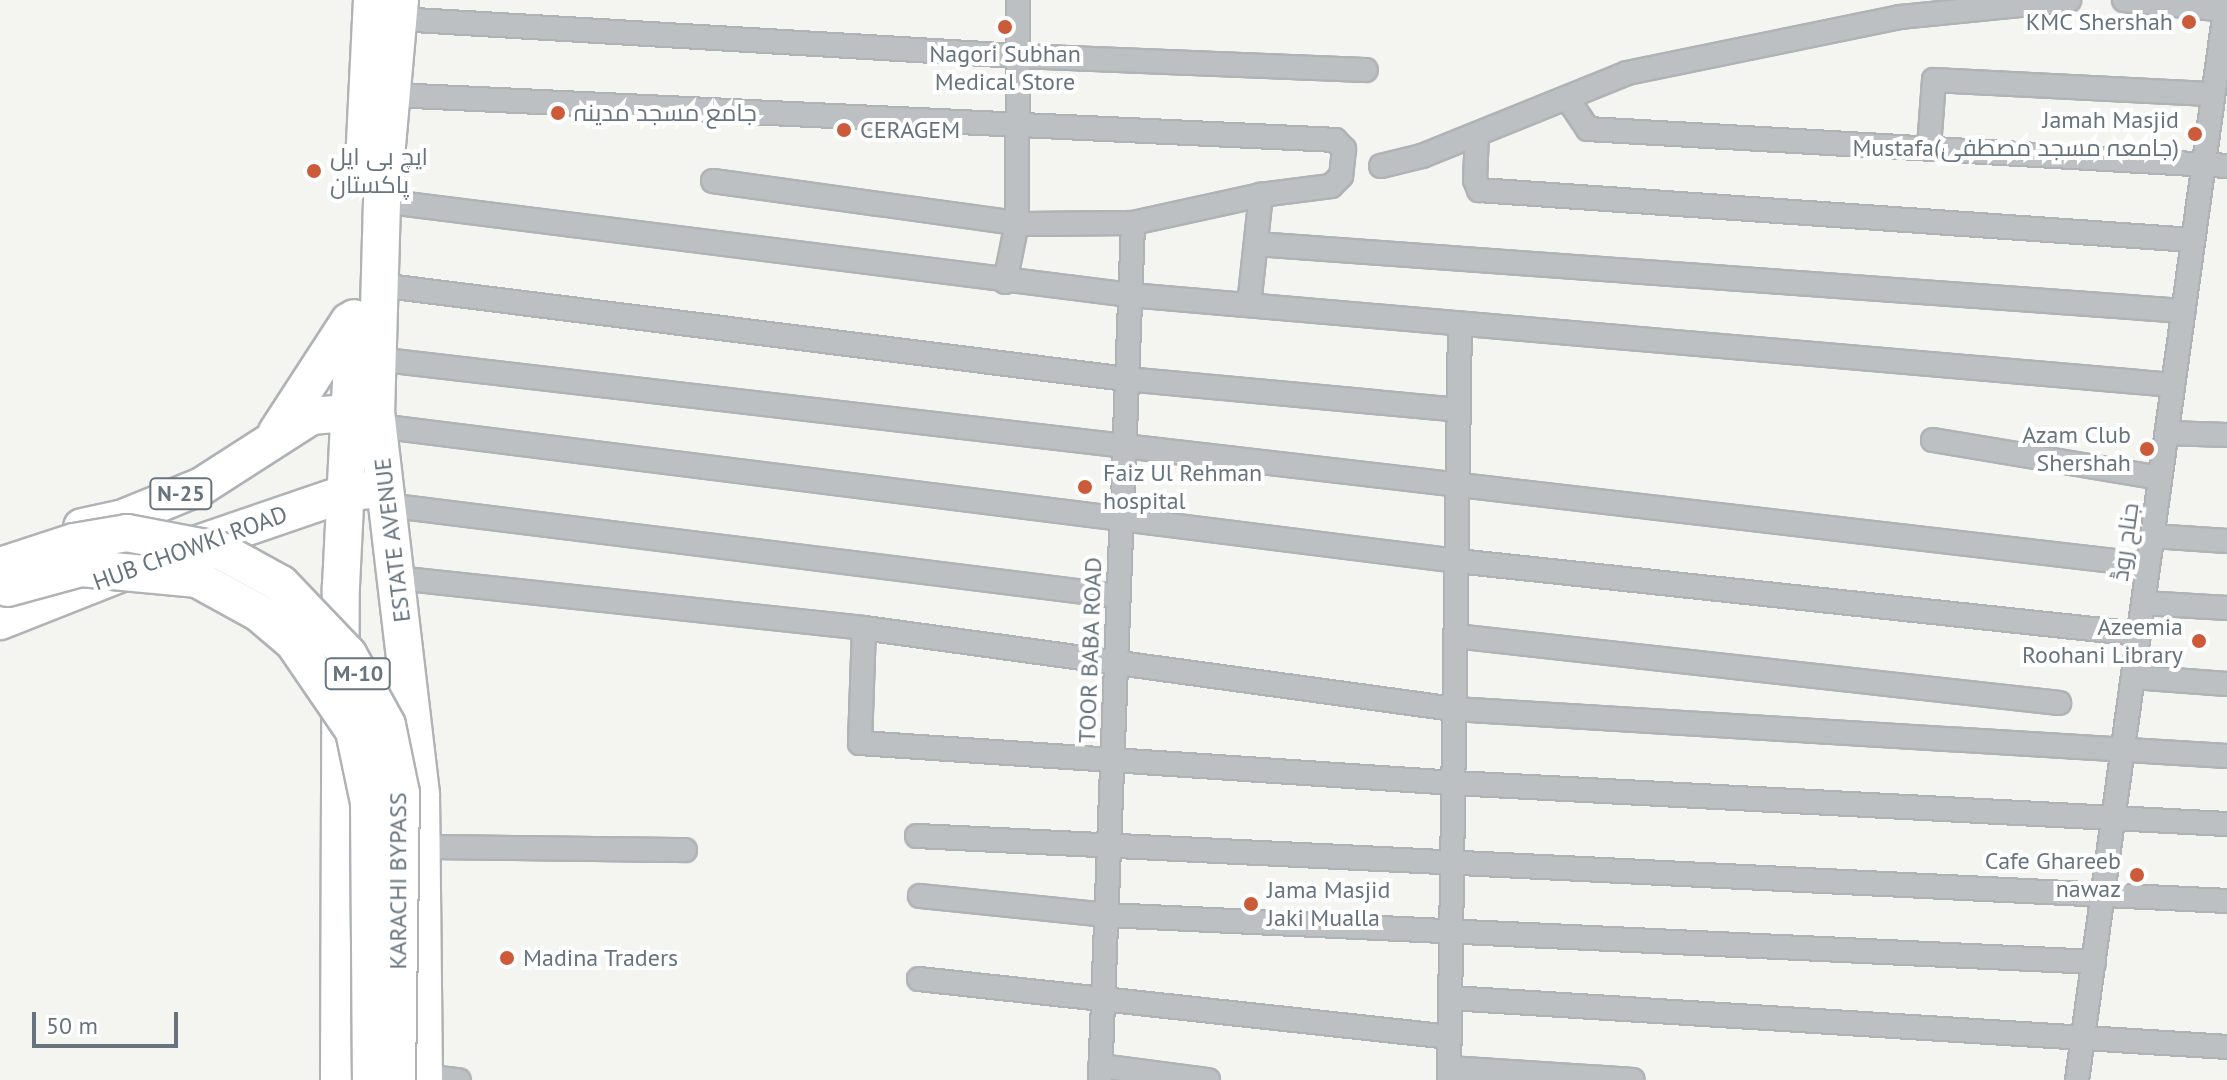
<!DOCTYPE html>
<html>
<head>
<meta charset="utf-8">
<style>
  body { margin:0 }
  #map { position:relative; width:2227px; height:1080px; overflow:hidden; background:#f4f4f1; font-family:"PT Sans",Cairo,sans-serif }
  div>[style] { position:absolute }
  .roads { filter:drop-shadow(2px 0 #b0b3b6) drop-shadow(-2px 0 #b0b3b6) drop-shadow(0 2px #b0b3b6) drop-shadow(0 -2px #b0b3b6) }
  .minor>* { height:22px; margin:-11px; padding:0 11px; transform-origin:11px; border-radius:11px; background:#bcc0c2 }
  .trunk>* { height:36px; margin:-18px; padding:0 18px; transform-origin:18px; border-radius:18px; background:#fff }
  .bridges { filter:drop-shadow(2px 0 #b0b3b6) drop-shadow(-2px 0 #b0b3b6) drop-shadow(0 2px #b0b3b6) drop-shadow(0 -2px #b0b3b6) }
  .trunk-bridge>* { height:36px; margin:-18px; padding:0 18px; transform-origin:18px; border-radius:18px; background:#fff }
  .dots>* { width:22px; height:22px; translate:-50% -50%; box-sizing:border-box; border:4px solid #fff; border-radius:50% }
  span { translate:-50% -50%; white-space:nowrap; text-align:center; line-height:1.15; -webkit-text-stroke:8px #fff; paint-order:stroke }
  .shield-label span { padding:2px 6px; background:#fff; border:2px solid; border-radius:6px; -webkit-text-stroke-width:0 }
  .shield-label { font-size:22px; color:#67747e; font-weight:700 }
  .poi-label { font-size:24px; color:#67747e }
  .right { translate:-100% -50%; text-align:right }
  .left { translate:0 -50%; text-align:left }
  .street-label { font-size:24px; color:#67747e }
  .scale { position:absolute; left:32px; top:1012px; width:146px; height:36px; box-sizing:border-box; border:4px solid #67747e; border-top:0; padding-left:10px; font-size:24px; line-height:28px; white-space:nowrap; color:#67747e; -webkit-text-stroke:6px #fff; paint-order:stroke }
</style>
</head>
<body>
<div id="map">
  <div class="roads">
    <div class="minor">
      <div style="left:2124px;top:0;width:103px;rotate:5.5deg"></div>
      <div style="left:398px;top:19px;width:621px;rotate:3.42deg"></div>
      <div style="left:1018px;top:56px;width:348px;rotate:2.3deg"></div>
      <div style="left:393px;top:95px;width:943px;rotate:2.73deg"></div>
      <div style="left:1335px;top:140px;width:13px;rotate:45deg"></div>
      <div style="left:1344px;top:149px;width:27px;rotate:96deg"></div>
      <div style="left:1341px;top:176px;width:14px;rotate:135deg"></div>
      <div style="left:1331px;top:186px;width:71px;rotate:172.7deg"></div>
      <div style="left:1261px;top:195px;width:131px;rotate:167.7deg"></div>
      <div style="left:1133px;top:223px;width:110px;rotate:179.5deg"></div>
      <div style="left:1023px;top:224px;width:313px;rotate:-172.1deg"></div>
      <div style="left:1567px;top:98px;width:37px;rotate:56deg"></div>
      <div style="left:1588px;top:129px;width:640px;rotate:3.31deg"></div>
      <div style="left:1477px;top:134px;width:46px;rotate:92.5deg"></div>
      <div style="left:1475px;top:180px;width:11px;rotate:68deg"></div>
      <div style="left:1479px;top:190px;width:716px;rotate:4.01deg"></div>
      <div style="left:1929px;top:147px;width:67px;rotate:-85.7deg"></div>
      <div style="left:1934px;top:80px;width:279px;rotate:2.9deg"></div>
      <div style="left:1381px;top:166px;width:42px;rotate:-13.7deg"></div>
      <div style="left:1422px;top:156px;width:221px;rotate:-22deg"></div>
      <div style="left:1627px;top:73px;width:279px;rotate:-11.6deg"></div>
      <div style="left:1900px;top:17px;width:170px;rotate:-5.7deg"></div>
      <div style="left:382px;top:201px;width:754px;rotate:7.16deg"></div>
      <div style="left:1130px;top:295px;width:1047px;rotate:4.93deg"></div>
      <div style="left:1256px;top:244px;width:930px;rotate:4.13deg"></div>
      <div style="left:1005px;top:282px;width:60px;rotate:-78.5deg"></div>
      <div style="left:1017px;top:223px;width:223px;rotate:-89.7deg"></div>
      <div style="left:379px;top:285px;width:753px;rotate:7.17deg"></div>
      <div style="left:1126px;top:379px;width:334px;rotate:5.3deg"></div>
      <div style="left:1249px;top:305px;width:111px;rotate:-83.8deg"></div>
      <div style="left:376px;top:359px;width:1784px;rotate:6.63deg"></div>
      <div style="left:378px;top:426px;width:1087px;rotate:7.13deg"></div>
      <div style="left:1457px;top:561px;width:686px;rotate:6.11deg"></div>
      <div style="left:2167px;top:433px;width:60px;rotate:1.9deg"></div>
      <div style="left:1933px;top:440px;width:230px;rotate:9.5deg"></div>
      <div style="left:386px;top:505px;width:737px;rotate:7.1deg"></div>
      <div style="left:2152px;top:536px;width:75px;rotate:3.8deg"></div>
      <div style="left:397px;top:578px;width:470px;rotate:6.1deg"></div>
      <div style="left:864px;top:628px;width:596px;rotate:7.82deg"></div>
      <div style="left:1454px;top:709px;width:774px;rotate:3.48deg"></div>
      <div style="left:2143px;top:603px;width:84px;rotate:3.4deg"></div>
      <div style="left:864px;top:628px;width:115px;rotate:92deg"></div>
      <div style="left:860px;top:743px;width:595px;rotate:3.85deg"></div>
      <div style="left:1454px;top:783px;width:774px;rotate:3.04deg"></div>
      <div style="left:1455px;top:636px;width:608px;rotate:6.33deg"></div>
      <div style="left:2133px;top:677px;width:94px;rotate:4.3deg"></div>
      <div style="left:917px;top:836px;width:1312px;rotate:2.84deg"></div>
      <div style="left:422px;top:847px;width:263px;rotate:0.7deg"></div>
      <div style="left:920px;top:896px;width:187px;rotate:5.8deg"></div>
      <div style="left:1106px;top:915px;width:989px;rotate:2.72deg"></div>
      <div style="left:919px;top:979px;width:534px;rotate:6.23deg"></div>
      <div style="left:1451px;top:998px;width:778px;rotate:3.61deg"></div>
      <div style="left:1100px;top:1066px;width:109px;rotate:7.4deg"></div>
      <div style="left:1449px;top:1068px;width:184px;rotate:3.7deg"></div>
      <div style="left:424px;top:1076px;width:35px;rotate:7deg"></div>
      <div style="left:1100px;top:1080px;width:858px;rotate:-87.79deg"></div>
      <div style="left:1449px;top:1080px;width:756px;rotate:-89.17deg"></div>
      <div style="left:2077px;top:1080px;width:1080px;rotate:-82.12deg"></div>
    </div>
    <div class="trunk">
      <div style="left:400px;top:0;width:202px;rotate:95.1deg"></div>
      <div style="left:382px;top:201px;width:210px;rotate:91.6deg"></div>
      <div style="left:376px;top:411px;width:387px;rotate:83.3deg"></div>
      <div style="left:421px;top:795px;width:285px;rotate:89.4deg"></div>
      <div style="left:364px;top:163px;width:163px;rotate:-87.2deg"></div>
      <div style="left:277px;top:432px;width:132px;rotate:-57deg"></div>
      <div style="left:82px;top:527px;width:40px;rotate:-12deg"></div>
      <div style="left:121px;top:519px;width:87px;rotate:-22.2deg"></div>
      <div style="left:202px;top:486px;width:130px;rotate:-32.7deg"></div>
      <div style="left:311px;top:416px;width:59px;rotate:-4.8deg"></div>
      <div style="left:180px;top:550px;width:179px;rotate:-18.9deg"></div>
      <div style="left:349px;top:492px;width:22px;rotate:-5deg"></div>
      <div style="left:0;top:621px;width:142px;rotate:-21.5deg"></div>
      <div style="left:339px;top:1080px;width:494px;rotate:-89.8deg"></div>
      <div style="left:341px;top:586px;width:268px;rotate:-87.2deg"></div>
    </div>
  </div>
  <div class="bridges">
    <div class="trunk-bridge">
      <div style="left:0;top:566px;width:78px;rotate:-18deg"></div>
      <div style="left:74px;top:542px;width:54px;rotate:-9.6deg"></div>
      <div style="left:127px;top:533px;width:96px;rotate:10.8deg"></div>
      <div style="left:221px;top:551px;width:68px;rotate:28.8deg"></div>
      <div style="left:281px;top:584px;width:97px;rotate:46.3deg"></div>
      <div style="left:348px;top:654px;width:81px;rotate:61.2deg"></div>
      <div style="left:387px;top:725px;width:69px;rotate:78.4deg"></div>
      <div style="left:401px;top:793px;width:287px;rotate:90.8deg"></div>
      <div style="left:8px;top:588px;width:76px;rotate:-15.3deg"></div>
      <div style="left:81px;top:568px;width:117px;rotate:5.4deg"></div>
      <div style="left:197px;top:579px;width:71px;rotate:28.7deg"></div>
      <div style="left:259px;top:613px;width:46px;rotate:40.6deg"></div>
      <div style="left:294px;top:643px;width:107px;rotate:55.7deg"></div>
      <div style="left:354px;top:731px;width:73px;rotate:78.1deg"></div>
      <div style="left:369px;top:802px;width:278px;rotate:89.6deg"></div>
    </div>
  </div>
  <div class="dots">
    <div style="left:2189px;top:22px;background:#cc5b39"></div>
    <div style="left:1005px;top:27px;background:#cc5b39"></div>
    <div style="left:558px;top:113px;background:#cc5b39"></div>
    <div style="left:844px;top:130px;background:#cc5b39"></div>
    <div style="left:2195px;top:134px;background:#cc5b39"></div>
    <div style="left:314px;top:171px;background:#cc5b39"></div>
    <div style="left:2147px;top:449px;background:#cc5b39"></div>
    <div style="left:1085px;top:487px;background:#cc5b39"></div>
    <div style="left:2199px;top:641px;background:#cc5b39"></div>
    <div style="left:2137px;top:875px;background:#cc5b39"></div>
    <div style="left:1251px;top:904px;background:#cc5b39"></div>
    <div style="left:507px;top:958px;background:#cc5b39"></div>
  </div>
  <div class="shield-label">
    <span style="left:181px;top:494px">N-25</span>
    <span style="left:358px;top:674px">M-10</span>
  </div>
  <div class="poi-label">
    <span class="right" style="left:2173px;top:22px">KMC Shershah</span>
    <span style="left:1005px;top:68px">Nagori Subhan<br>Medical Store</span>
    <span class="left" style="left:574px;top:113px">جامع مسجد مدینہ</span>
    <span class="right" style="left:2179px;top:134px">Jamah Masjid<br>Mustafa(جامعہ مسجد مصطفیٰ)</span>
    <span class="left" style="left:860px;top:130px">CERAGEM</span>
    <span class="left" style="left:330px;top:171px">ایچ بی ایل<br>پاکستان</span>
    <span class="right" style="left:2131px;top:449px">Azam Club<br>Shershah</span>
    <span class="left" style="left:1103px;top:487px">Faiz Ul Rehman<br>hospital</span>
    <span class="right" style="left:2183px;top:641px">Azeemia<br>Roohani Library</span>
    <span class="right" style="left:2121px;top:875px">Cafe Ghareeb<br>nawaz</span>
    <span class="left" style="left:1267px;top:904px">Jama Masjid<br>Jaki Mualla</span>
    <span class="left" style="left:523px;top:958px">Madina Traders</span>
  </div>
  <div class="street-label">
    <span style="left:392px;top:540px;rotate:-97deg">ESTATE AVENUE</span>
    <span style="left:2125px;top:542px;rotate:-82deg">جناح روڈ</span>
    <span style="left:190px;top:548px;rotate:-20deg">HUB CHOWKI ROAD</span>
    <span style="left:1090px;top:650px;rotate:-88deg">TOOR BABA ROAD</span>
    <span style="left:398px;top:881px;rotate:-90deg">KARACHI BYPASS</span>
  </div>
  <div class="scale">50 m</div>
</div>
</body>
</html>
